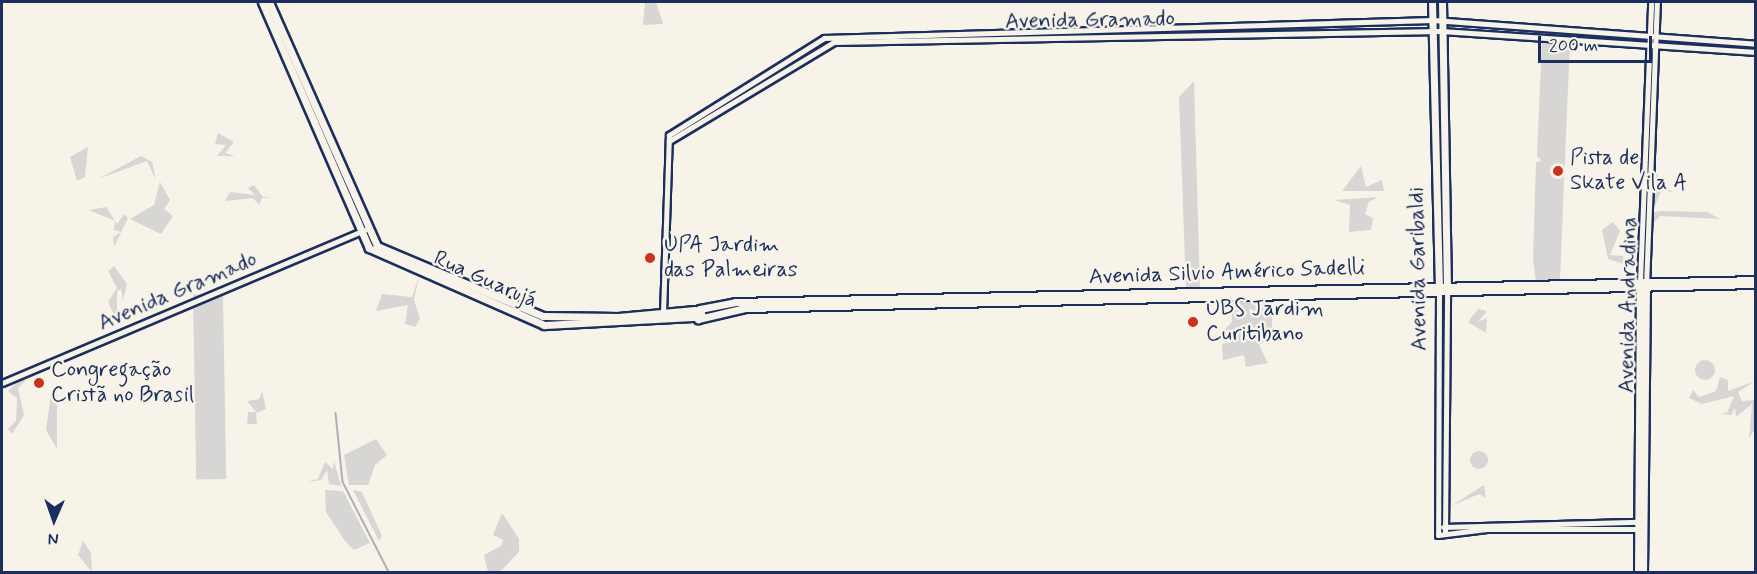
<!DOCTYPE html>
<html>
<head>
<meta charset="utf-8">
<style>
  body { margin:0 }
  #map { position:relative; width:1757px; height:574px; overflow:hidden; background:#f7f3e8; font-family:Mynerve,sans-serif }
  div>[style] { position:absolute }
  .green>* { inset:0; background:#d7d6d4; transform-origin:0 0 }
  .round { border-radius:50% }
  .stream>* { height:1.5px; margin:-0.75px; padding:0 0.75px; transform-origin:0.75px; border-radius:0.75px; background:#acb0b9 }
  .roads { filter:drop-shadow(2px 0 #1b2f5e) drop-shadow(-2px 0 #1b2f5e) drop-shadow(0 2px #1b2f5e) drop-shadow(0 -2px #1b2f5e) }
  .minor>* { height:5px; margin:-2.5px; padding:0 2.5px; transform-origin:2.5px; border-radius:2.5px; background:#f7f3e8 }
  .major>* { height:7px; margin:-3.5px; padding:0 3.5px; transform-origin:3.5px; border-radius:3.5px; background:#f7f3e8 }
  .dots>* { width:16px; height:16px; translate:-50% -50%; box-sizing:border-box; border:3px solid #f7f3e8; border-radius:50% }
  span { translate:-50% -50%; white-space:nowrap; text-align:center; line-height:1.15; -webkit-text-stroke:5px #f7f3e8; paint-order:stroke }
  .street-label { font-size:22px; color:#1b2f5e }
  .poi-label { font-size:22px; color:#1b2f5e }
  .left { translate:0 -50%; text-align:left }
  .frame { position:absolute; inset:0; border:3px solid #1b2f5e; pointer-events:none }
  .north { position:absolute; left:24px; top:490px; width:60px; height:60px; -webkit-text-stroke:4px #f7f3e8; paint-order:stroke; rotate:182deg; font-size:16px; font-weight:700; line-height:24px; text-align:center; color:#1b2f5e }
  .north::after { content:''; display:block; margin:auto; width:21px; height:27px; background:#1b2f5e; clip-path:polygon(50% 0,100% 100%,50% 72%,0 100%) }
  .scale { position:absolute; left:1538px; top:36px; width:114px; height:27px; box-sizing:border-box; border:3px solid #1b2f5e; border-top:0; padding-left:8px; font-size:18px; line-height:21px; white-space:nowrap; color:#1b2f5e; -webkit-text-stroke:4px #f7f3e8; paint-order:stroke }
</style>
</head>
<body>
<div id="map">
  <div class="green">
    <div style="clip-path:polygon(645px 2px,656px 2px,663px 24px,643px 25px)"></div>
    <div style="clip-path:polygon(1542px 40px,1570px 41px,1560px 279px,1536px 282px,1533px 259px,1536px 162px,1542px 161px,1537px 156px)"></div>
    <div style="clip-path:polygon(1194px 81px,1200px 289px,1186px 289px,1179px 97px)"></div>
    <div style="clip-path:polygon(218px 133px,234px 142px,225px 153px,235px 156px,217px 156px,226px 145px,215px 144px)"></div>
    <div style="clip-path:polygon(88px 147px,85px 177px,77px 181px,70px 157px)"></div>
    <div style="clip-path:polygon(141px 156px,152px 162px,156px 180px,147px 161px,98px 179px)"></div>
    <div style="clip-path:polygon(1361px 166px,1366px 187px,1382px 180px,1384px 191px,1342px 191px)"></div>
    <div style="clip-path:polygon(1657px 174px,1660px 184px,1674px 193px,1662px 190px,1654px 207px,1653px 177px)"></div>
    <div style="clip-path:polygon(160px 182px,170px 200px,164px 209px,173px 216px,161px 234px,130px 219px,154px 205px)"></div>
    <div style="clip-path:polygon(254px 185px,263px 197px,273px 198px,262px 198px,259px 205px,253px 198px,225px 201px,230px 192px,255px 195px,248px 188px)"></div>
    <div style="clip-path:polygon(1378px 197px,1369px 202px,1365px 214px,1373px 218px,1371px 230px,1349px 232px,1350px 205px,1335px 200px)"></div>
    <div style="clip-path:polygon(106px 207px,117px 224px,124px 214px,128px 218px,114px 247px,113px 237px,121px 232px,114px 230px,115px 221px,89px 210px)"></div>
    <div style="clip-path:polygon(1660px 211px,1707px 212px,1720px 219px,1660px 216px,1652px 225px,1651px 213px)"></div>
    <div style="clip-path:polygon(1613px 222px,1620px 231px,1610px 255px,1623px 256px,1624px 264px,1608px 259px,1602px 230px)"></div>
    <div style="clip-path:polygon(114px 266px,127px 284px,123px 300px,121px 289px,117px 291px,117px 321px,108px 302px,117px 288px,108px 271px)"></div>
    <div style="clip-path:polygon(419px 276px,414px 300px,420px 319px,415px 327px,405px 324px,408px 305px,376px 311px,382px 294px,412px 297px)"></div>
    <div style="left:223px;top:294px;width:185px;height:30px;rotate:89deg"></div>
    <div style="clip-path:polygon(1272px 299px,1272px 337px,1259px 345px,1268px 363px,1246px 367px,1244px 355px,1223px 360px,1222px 344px,1231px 342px,1225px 329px,1232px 322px,1232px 305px,1219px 300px)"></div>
    <div style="clip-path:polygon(1478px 309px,1487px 311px,1478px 322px,1487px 318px,1486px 333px,1468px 322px)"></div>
    <div class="round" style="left:1695px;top:360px;width:20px;height:20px"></div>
    <div style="clip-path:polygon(1720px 377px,1728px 380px,1728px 391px,1755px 381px,1738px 392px,1742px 401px,1755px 400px,1755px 429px,1749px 438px,1752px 404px,1736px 417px,1735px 408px,1731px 415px,1719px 414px,1727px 413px,1734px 396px,1702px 404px,1689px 398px,1693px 390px,1699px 397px,1716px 391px)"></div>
    <div style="clip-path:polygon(21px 379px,26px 380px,18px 388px,24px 415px,12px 434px,8px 429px,16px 421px,17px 398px,8px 391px)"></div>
    <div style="clip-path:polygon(52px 387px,57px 387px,57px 449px,46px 430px)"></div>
    <div style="clip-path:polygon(262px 391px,266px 409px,256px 413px,257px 424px,247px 424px,248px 412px,256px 412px,247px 401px,259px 399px)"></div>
    <div style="clip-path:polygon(376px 439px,387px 455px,375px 465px,368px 485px,349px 485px,344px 455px)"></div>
    <div class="round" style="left:1470px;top:451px;width:18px;height:18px"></div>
    <div style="clip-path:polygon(334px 461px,341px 486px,329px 484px,327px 470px,321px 480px,306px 482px,318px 479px,325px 462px,333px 469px)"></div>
    <div style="clip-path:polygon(1484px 485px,1486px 498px,1479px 494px,1451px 506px)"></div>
    <div style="clip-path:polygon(325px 490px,343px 491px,370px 543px,354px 550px,345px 541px,326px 512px)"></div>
    <div style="clip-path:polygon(353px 490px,362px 492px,382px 536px,379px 541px)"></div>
    <div style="clip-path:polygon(502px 513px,519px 539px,519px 552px,500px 572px,488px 572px,484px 555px,501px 546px,503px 540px,493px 535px)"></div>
    <div style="clip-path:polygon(83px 541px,91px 553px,92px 572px,78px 555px)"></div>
  </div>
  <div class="stream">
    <div style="left:336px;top:413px;width:69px;rotate:84.2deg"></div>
    <div style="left:343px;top:482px;width:101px;rotate:62.9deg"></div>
  </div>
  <div class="roads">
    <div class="minor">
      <div style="left:669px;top:141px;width:192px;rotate:-31deg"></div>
      <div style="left:834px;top:42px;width:607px;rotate:-1.04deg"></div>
      <div style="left:1441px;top:31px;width:316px;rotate:3.8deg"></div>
      <div style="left:1640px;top:281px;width:279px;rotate:-87.7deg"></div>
      <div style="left:1646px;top:286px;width:284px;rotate:-87.8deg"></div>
      <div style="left:1439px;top:292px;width:243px;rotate:90.2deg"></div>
      <div style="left:1438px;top:535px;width:49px;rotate:-7deg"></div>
      <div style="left:1487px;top:529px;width:155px"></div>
      <div style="left:663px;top:314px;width:179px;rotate:-88.1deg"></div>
      <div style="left:669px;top:135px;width:183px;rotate:-32deg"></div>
      <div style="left:824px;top:38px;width:609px;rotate:-1.69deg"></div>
      <div style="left:1433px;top:20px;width:324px;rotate:4.2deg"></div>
      <div style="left:2px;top:383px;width:394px;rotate:-22.9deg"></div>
      <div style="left:1443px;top:527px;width:197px;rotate:-1.5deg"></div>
      <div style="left:1445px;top:534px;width:242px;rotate:-89.5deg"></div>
    </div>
    <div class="major">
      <div style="left:262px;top:2px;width:268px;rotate:66.5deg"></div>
      <div style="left:369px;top:248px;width:191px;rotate:23.7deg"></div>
      <div style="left:544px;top:325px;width:150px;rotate:-3.1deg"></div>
      <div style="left:269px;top:2px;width:267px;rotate:66.1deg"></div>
      <div style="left:377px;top:246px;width:180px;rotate:22.9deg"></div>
      <div style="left:543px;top:316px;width:75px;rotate:0.8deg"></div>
      <div style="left:618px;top:317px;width:77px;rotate:-5.2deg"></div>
      <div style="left:1432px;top:2px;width:288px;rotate:88.6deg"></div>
      <div style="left:1442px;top:2px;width:287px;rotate:89deg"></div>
      <div style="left:700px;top:309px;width:36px;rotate:-11deg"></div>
      <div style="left:735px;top:302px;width:1021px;rotate:-1.23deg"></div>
      <div style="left:702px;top:317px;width:8px;rotate:-104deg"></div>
      <div style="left:700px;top:309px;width:8px;rotate:157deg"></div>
      <div style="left:693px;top:312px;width:9px;rotate:54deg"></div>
      <div style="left:698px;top:319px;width:48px;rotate:-13.2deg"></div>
      <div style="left:745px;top:308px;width:1011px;rotate:-1.36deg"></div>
      <div style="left:1638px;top:572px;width:288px;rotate:-89.6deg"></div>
      <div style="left:1643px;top:572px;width:285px;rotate:-89.4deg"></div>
    </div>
  </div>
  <div class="dots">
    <div style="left:1558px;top:171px;background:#c8321e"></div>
    <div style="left:650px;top:258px;background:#c8321e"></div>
    <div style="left:1193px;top:322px;background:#c8321e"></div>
    <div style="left:39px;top:383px;background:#c8321e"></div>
  </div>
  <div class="street-label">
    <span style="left:1090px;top:21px;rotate:-1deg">Avenida Gramado</span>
    <span style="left:1419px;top:269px;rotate:-91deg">Avenida Garibaldi</span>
    <span style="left:1227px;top:273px;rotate:-2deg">Avenida Silvio Américo Sadelli</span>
    <span style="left:485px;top:280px;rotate:24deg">Rua Guarujá</span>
    <span style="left:178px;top:292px;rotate:-23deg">Avenida Gramado</span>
    <span style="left:1629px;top:305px;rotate:-89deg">Avenida Andradina</span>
  </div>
  <div class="poi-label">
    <span class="left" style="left:1570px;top:171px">Pista de<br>Skate Vila A</span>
    <span class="left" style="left:664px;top:258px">UPA Jardim<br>das Palmeiras</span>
    <span class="left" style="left:1206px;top:322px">UBS Jardim<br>Curitibano</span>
    <span class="left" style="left:51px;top:383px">Congregação<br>Cristã no Brasil</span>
  </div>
  <div class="frame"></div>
  <div class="north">N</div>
  <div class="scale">200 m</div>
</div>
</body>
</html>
